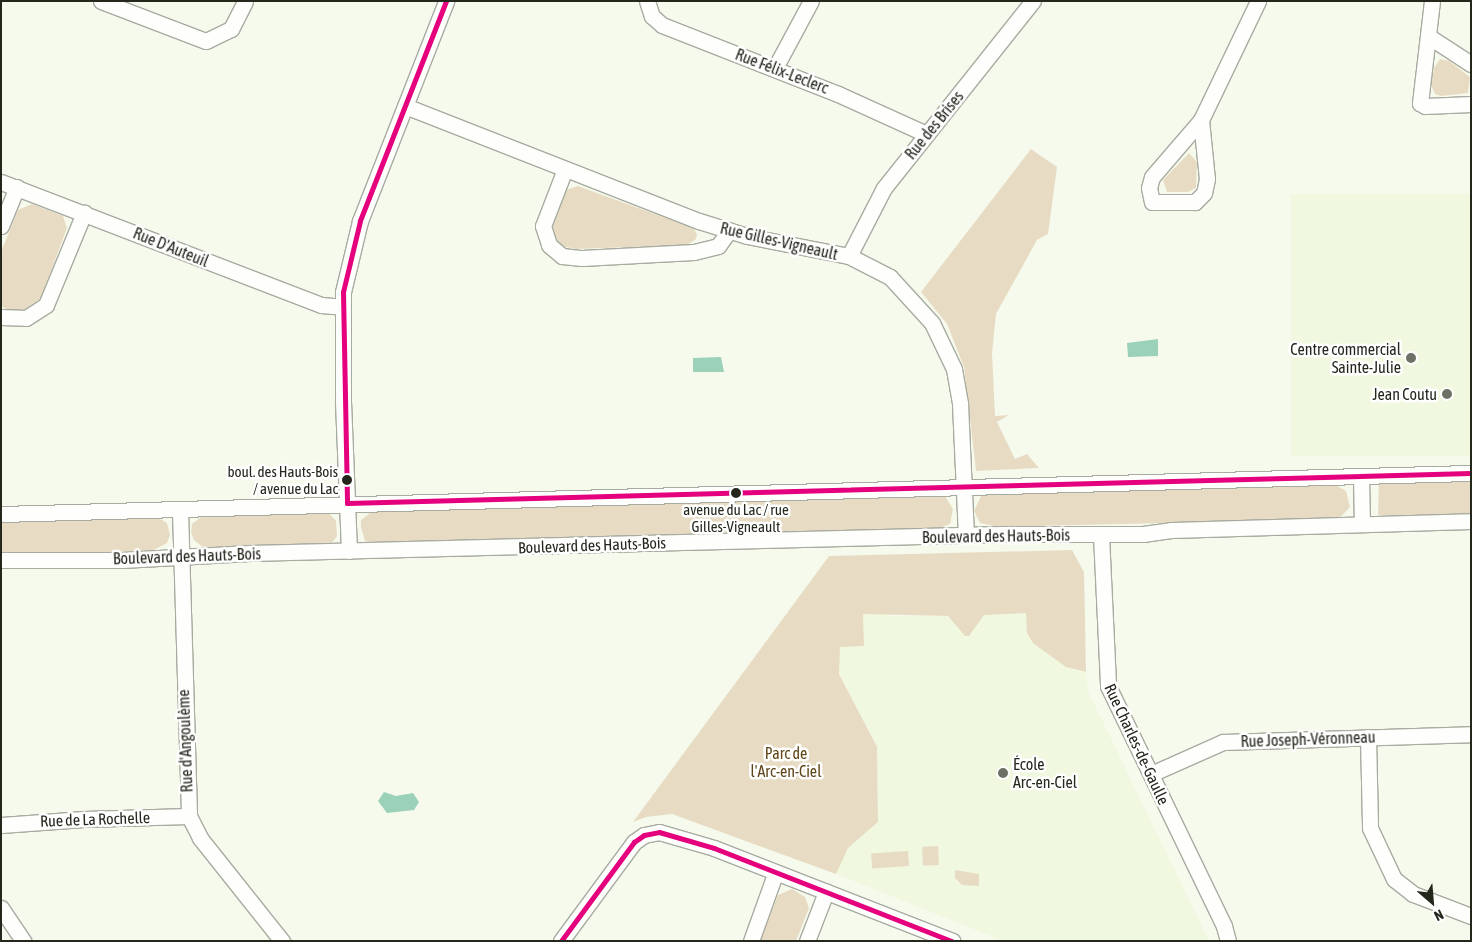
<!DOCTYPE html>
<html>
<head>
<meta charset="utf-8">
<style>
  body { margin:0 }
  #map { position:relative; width:1472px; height:942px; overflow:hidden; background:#f6faed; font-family:"Asap Condensed",sans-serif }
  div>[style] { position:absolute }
  .built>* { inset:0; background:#f0f8df; transform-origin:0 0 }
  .green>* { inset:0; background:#e7dcc3; transform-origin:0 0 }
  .water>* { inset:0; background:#9ad1b8 }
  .roads { filter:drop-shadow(1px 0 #a7aba0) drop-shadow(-1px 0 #a7aba0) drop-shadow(0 1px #a7aba0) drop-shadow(0 -1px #a7aba0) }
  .minor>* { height:15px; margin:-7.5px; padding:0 7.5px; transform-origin:7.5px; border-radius:7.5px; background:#fefefc }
  .bus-1>* { height:5px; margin:-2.5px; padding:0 2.5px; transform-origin:2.5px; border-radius:2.5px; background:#e5007d }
  .dots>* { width:14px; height:14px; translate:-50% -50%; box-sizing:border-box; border:2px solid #fff; border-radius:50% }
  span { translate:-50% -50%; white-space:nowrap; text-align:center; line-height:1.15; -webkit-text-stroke:5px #fff; paint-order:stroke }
  .bus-label { font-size:15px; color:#23271c }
  .right { translate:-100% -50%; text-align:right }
  .street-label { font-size:16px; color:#23271c }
  .poi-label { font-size:16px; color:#23271c }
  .left { translate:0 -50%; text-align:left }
  .park-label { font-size:16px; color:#5f4517 }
  .frame { position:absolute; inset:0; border:2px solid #23271c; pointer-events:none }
  .north { position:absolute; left:1407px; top:877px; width:50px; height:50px; -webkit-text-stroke:4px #fff; paint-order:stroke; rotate:153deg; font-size:14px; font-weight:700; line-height:20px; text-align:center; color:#23271c }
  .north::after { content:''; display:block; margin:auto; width:18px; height:22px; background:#23271c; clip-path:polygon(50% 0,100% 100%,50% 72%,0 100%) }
</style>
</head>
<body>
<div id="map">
  <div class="built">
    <div style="left:1471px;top:194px;width:262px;height:180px;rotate:90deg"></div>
    <div style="clip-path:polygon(886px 613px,890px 616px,948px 616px,965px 635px,983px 615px,1026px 613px,1029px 637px,1075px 671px,1086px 672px,1088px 691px,1209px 941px,1003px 941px,836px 874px,848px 848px,878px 821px,877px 747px,839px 674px,839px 615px)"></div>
  </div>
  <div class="green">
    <div style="clip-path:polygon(1440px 59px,1449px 61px,1470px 77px,1468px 93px,1441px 96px,1435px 94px,1431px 85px,1434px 68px)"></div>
    <div style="clip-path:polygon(1031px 149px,1057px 167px,1048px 234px,1037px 240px,996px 314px,992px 353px,995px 416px,1009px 415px,997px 422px,1015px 459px,1027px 454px,1039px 468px,976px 471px,964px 367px,947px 324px,921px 292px)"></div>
    <div style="clip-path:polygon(1189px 153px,1197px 162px,1196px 188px,1188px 192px,1167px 192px,1163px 180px)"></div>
    <div style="clip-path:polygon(578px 186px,693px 228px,697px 234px,696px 239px,687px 245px,576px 249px,561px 246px,555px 240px,551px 225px,566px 190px)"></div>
    <div style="clip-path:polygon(32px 204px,63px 216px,67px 228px,41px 298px,21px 312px,12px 312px,1px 306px,1px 252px,18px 210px)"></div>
    <div style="clip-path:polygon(1471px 479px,1471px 516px,1378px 515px,1379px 484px)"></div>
    <div style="clip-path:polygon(1332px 483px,1346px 491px,1350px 507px,1340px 518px,1332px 519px,997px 527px,980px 523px,974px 511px,981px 496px,988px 494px)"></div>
    <div style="clip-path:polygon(937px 493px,945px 496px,953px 509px,950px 524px,938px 529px,370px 545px,365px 541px,361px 527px,361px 520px,374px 510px)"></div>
    <div style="clip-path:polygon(319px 512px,328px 512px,336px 521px,337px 536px,331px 544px,205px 549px,194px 540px,191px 532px,192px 524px,204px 515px)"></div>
    <div style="clip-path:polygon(155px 516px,167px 523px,170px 535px,167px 543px,152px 551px,1px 555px,1px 520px)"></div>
    <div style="clip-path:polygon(1072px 550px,1084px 572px,1086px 672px,1066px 667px,1033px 643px,1027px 633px,1026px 613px,984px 615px,969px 636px,965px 636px,948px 616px,863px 614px,864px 646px,840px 647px,839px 674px,877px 747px,878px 822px,848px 848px,836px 874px,672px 814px,646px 817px,633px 822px,829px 556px)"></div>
    <div style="left:938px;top:846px;width:19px;height:16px;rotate:87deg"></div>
    <div style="left:908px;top:851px;width:15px;height:37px;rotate:86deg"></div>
    <div style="clip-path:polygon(955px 870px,979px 874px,979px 886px,962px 885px,955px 878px)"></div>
    <div style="clip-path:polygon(792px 889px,805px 897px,809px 908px,796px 941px,760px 941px,778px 895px)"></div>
  </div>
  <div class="water">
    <div style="clip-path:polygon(1158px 339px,1158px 356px,1128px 357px,1127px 343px)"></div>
    <div style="clip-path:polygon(721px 357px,724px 372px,693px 372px,693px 358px)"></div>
    <div style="clip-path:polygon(384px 792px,396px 796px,413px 793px,419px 802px,414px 810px,387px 813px,378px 801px)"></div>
  </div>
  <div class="roads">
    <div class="minor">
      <div style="left:101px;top:1px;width:112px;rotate:20.9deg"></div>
      <div style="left:206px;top:41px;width:28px;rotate:-26deg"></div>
      <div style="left:231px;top:29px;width:31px;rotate:-63deg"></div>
      <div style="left:647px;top:1px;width:16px;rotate:72deg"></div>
      <div style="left:652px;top:16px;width:13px;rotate:42deg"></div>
      <div style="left:662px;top:25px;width:189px;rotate:21.4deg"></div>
      <div style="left:838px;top:94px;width:97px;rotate:24.4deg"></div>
      <div style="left:1432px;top:1px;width:103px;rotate:96.7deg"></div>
      <div style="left:1420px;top:103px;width:6px;rotate:31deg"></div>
      <div style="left:1425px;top:106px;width:46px;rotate:-2.5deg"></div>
      <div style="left:1428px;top:36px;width:51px;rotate:33.1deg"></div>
      <div style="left:775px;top:68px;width:76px;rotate:-61.8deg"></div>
      <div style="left:405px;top:106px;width:316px;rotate:21.4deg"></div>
      <div style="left:699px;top:221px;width:50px;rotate:17.4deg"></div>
      <div style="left:747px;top:236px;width:104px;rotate:11.1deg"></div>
      <div style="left:849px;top:256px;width:46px;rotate:27.1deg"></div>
      <div style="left:890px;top:277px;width:62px;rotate:47.6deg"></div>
      <div style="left:932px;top:323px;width:51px;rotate:64.4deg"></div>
      <div style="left:954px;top:369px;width:36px;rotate:80deg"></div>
      <div style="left:960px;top:404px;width:131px;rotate:87.4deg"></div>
      <div style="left:1201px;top:120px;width:59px;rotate:84.2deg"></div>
      <div style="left:1207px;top:179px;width:14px;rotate:102deg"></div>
      <div style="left:1204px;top:193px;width:13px;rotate:135deg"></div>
      <div style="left:1195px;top:202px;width:43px;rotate:180deg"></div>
      <div style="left:1152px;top:202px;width:14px;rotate:-102deg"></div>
      <div style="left:1149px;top:188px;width:11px;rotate:-75deg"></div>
      <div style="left:1152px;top:177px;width:75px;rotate:-49.3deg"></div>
      <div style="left:1201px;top:120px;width:132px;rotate:-64.4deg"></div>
      <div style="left:565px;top:169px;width:61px;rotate:111.1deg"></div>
      <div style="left:543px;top:226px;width:20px;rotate:72deg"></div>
      <div style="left:549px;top:245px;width:17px;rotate:40deg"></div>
      <div style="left:562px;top:256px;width:20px;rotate:6deg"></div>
      <div style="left:582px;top:258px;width:112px;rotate:-3.1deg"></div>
      <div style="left:694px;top:252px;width:25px;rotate:-14deg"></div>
      <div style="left:718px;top:246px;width:19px;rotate:-54deg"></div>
      <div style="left:1px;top:182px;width:343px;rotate:21deg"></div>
      <div style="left:321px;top:305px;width:21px;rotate:5deg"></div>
      <div style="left:1px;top:226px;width:42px;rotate:-67.7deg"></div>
      <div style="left:849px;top:256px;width:76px;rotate:-62.8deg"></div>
      <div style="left:884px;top:188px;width:239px;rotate:-51.5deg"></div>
      <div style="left:1px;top:317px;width:25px;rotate:2deg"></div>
      <div style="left:26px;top:318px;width:24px;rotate:-33deg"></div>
      <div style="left:46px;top:305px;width:100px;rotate:-67.6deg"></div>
      <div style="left:1361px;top:477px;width:47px;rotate:88.8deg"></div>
      <div style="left:180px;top:510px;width:306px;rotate:88.3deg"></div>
      <div style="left:189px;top:816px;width:25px;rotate:63deg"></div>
      <div style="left:200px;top:838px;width:132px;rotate:51.5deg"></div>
      <div style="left:1px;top:514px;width:1471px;rotate:-1.6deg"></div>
      <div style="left:1101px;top:535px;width:151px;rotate:87.3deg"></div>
      <div style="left:1108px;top:686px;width:267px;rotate:64.2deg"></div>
      <div style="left:1224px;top:926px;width:16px;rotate:75deg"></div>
      <div style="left:349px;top:551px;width:151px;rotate:-92.3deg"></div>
      <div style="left:343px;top:400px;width:108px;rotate:-90deg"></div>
      <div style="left:343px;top:292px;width:73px;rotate:-76.5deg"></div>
      <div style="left:360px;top:221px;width:236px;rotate:-68.6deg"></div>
      <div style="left:1px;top:560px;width:121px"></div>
      <div style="left:122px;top:560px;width:128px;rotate:-3.1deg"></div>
      <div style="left:250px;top:553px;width:751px;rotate:-1.45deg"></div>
      <div style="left:1001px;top:534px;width:142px"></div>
      <div style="left:1143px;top:534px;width:28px;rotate:-8deg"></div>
      <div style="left:1171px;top:530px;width:300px;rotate:-1.7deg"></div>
      <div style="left:1368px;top:737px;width:91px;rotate:88.7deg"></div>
      <div style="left:1370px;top:828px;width:56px;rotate:64.8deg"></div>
      <div style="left:1394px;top:879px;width:24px;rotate:38deg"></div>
      <div style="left:1413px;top:894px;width:62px;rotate:20.8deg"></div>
      <div style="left:1151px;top:774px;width:79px;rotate:-24deg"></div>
      <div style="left:1223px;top:742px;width:248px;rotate:-1.8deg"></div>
      <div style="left:1px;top:825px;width:83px;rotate:-4.1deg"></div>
      <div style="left:84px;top:819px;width:105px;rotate:-1.6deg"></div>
      <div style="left:1px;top:908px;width:40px;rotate:56deg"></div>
      <div style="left:561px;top:941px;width:123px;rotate:-53.6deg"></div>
      <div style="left:634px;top:842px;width:12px;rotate:-35deg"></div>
      <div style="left:644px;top:835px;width:15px;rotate:-11deg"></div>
      <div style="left:659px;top:832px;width:57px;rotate:16.2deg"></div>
      <div style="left:714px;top:848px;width:256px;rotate:21.3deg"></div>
      <div style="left:751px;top:941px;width:71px;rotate:-70.3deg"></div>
      <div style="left:807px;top:941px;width:53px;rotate:-68.8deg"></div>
    </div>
  </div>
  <div class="bus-1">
    <div style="left:446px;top:1px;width:236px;rotate:111.4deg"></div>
    <div style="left:360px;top:221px;width:73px;rotate:103.5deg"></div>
    <div style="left:343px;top:292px;width:211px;rotate:88.9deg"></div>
    <div style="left:347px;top:503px;width:1124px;rotate:-1.53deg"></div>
    <div style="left:561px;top:941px;width:123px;rotate:-53.6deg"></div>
    <div style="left:634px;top:842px;width:12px;rotate:-35deg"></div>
    <div style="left:644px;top:835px;width:15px;rotate:-11deg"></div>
    <div style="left:659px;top:832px;width:57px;rotate:16.2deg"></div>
    <div style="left:714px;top:848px;width:255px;rotate:21.4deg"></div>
  </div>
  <div class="dots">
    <div style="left:1411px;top:358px;background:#6d7165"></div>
    <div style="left:1447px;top:394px;background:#6d7165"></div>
    <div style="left:347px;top:480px;background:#23271c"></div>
    <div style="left:736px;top:493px;background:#23271c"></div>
    <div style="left:1003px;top:773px;background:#6d7165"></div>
  </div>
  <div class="bus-label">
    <span class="right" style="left:338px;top:480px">boul. des Hauts-Bois<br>/ avenue du Lac</span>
    <span style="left:736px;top:518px">avenue du Lac / rue<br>Gilles-Vigneault</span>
  </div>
  <div class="street-label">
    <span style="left:782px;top:71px;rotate:21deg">Rue Félix-Leclerc</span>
    <span style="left:934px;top:125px;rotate:-51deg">Rue des Brises</span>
    <span style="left:779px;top:241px;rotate:13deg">Rue Gilles-Vigneault</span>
    <span style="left:171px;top:247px;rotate:22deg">Rue D'Auteuil</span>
    <span style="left:996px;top:536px;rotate:-1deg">Boulevard des Hauts-Bois</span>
    <span style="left:592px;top:545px;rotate:-2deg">Boulevard des Hauts-Bois</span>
    <span style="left:187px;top:556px;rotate:-2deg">Boulevard des Hauts-Bois</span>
    <span style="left:1308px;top:739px;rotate:-2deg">Rue Joseph-Véronneau</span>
    <span style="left:185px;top:741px;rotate:-92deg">Rue d'Angoulème</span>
    <span style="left:1137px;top:744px;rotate:65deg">Rue Charles-de-Gaulle</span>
    <span style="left:95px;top:819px;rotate:-2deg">Rue de La Rochelle</span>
  </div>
  <div class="poi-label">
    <span class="right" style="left:1401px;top:358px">Centre commercial<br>Sainte-Julie</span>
    <span class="right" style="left:1437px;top:394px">Jean Coutu</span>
    <span class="left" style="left:1013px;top:773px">École<br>Arc-en-Ciel</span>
  </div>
  <div class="park-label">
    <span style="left:786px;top:762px">Parc de<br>l'Arc-en-Ciel</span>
  </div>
  <div class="frame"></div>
  <div class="north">N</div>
</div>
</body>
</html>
